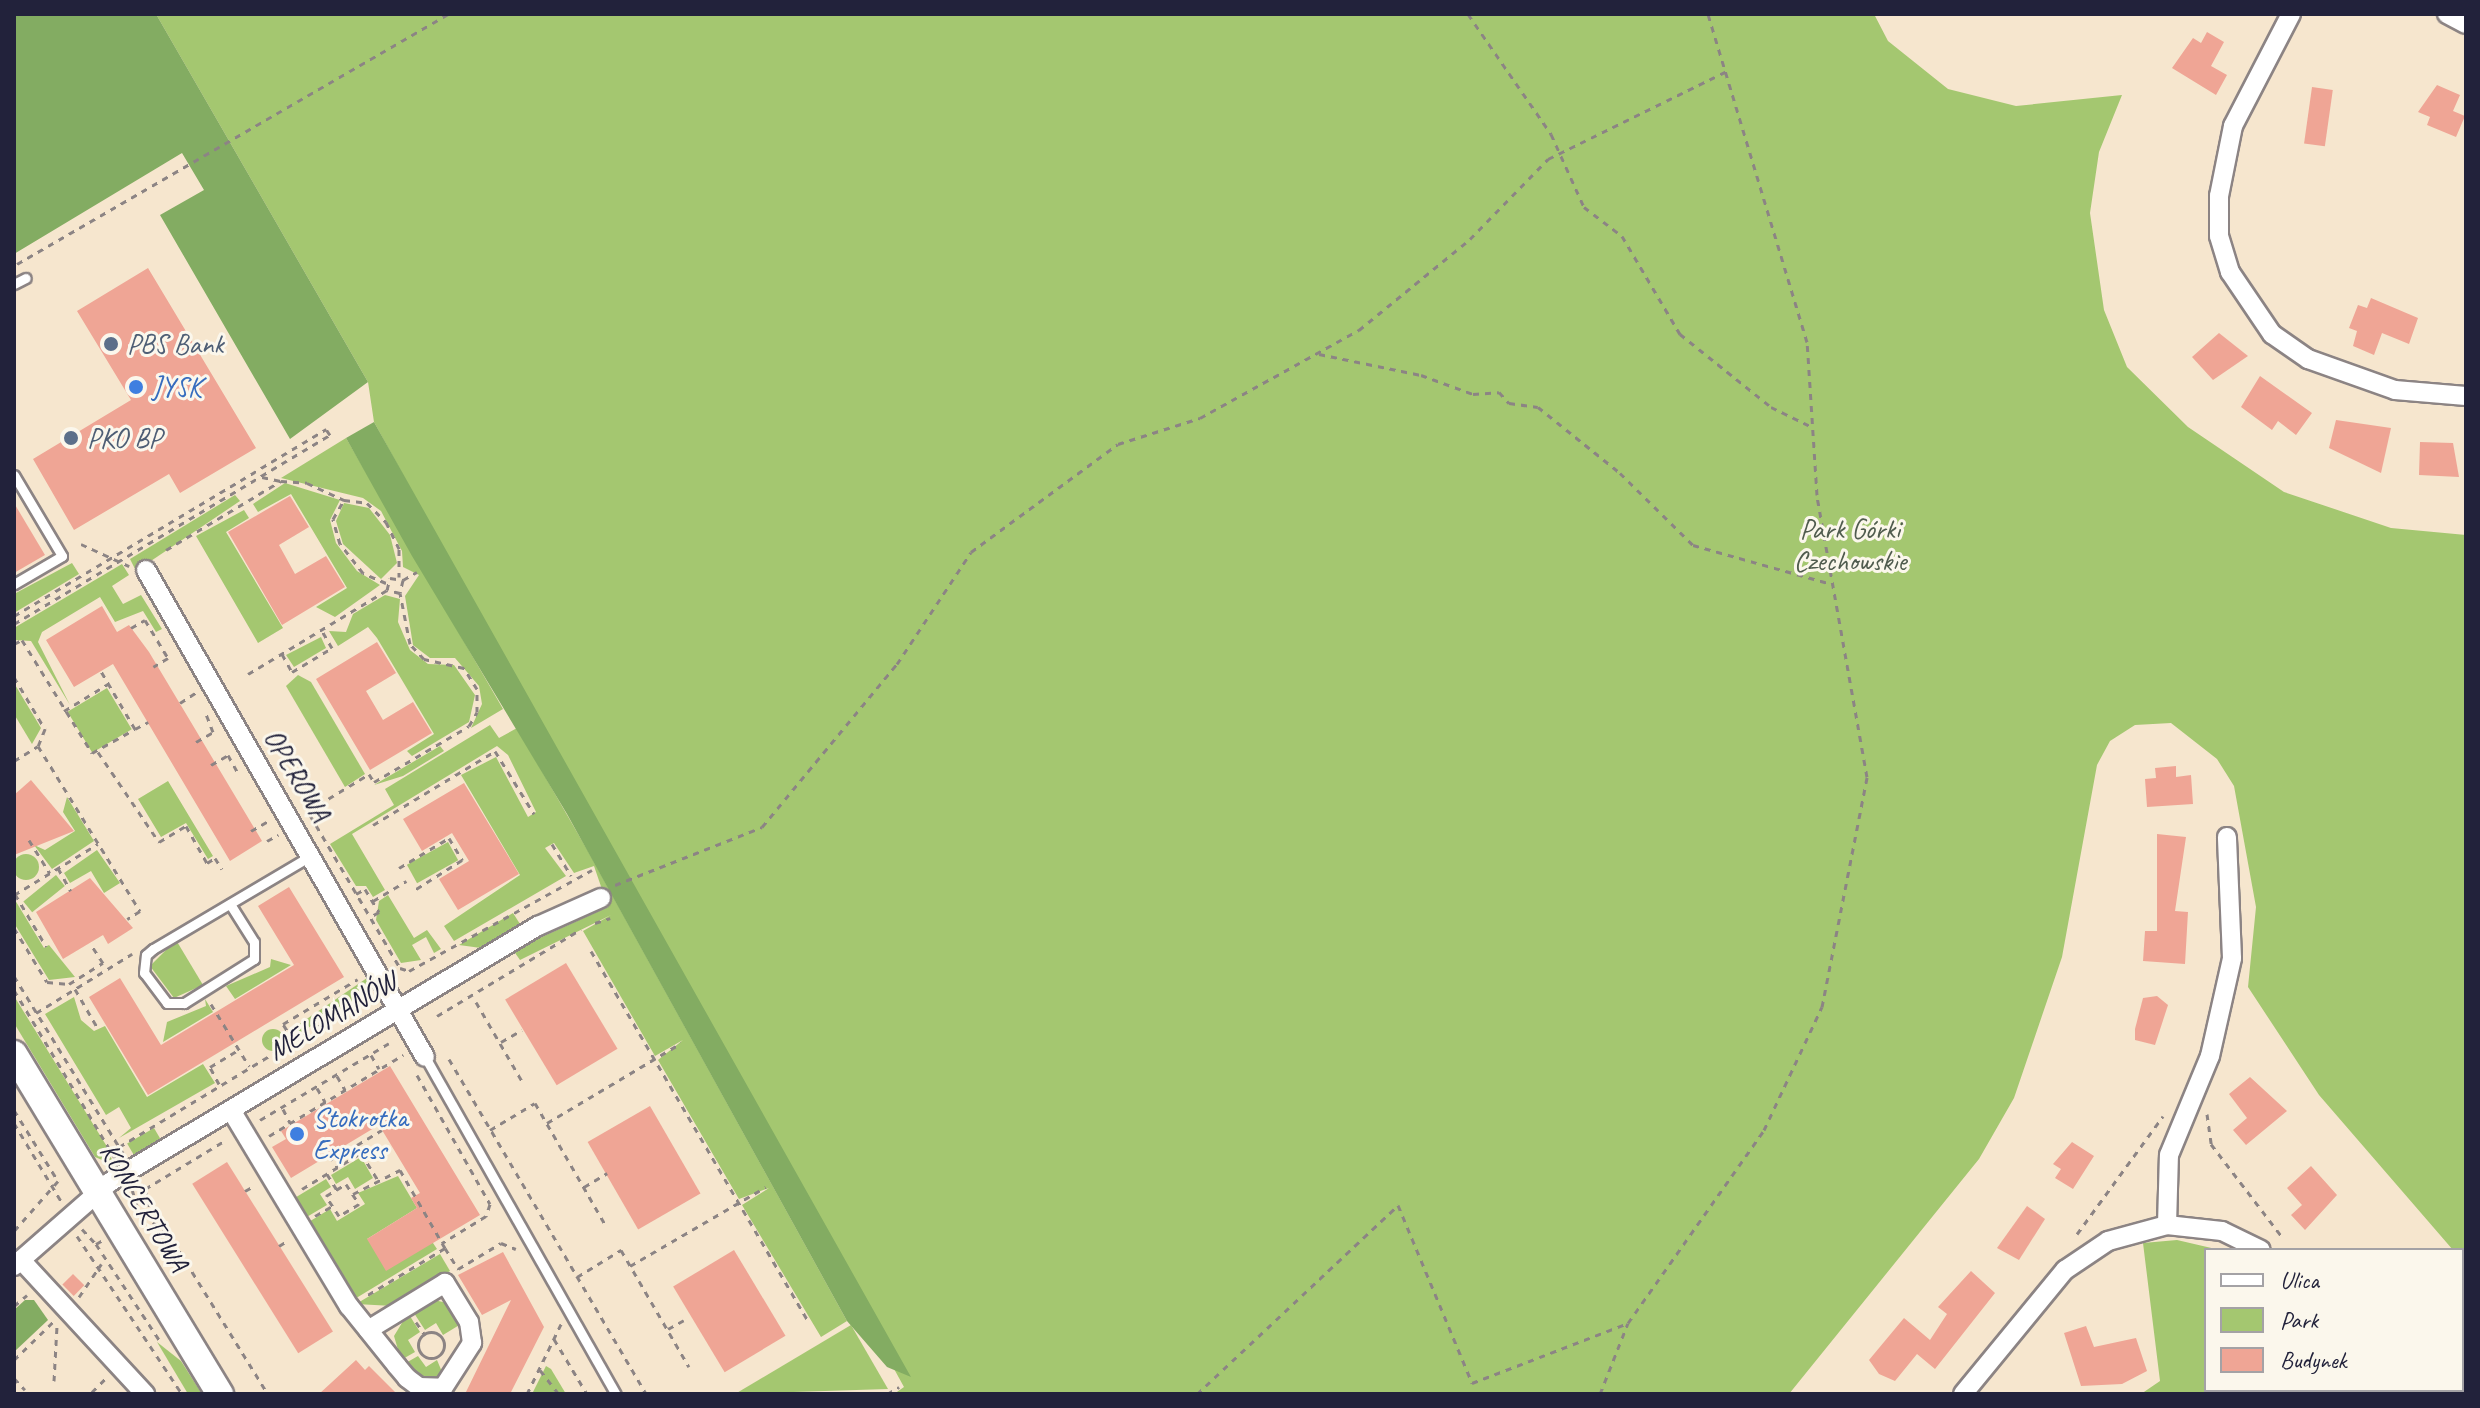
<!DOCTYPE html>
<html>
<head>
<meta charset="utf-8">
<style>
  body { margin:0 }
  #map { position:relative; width:2480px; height:1408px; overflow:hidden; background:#f6e6ce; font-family:Caveat,sans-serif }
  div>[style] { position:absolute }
  .green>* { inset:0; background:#a4c770; transform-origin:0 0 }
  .round { border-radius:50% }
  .forest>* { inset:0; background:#83ac62 }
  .building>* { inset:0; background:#efa595; transform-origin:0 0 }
  .path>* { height:3px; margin-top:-1.5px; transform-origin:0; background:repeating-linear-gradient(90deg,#8c8484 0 6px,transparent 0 12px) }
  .path>.ring { margin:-1.5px; padding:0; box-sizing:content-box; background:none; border:3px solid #8c8484; border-radius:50% }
  .roads { filter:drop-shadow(2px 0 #8c8484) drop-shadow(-2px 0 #8c8484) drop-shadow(0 2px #8c8484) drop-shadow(0 -2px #8c8484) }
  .lane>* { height:9px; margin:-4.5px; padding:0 4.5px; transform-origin:4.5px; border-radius:4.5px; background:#fff }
  .street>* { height:18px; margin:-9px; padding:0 9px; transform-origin:9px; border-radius:9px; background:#fff }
  .secondary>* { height:26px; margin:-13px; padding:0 13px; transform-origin:13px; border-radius:13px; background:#fff }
  .dots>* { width:22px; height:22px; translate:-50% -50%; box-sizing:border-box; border:4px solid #fbf7ec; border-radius:50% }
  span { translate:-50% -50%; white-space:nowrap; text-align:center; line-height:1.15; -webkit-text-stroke:6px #fbf7ec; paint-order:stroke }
  .service-label { font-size:28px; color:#4e5e75 }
  .left { translate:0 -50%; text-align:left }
  .shop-label { font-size:28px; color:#366cbe }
  .park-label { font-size:28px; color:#505c4e }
  .street-label { font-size:28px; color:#22223b }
  .frame { position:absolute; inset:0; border:16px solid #22223b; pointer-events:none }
  .legend { position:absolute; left:2204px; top:1248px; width:260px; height:144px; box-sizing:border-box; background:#fbf7ec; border:2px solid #a4a2a5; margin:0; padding:10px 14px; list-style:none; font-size:24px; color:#22223b }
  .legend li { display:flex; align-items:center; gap:16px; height:40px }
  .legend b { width:40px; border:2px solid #a4a2a5 }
</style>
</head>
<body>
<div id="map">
  <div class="green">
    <div style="clip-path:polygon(156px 14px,1874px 14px,1888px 41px,1948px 89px,2016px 106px,2122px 95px,2099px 152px,2090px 213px,2104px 310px,2127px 367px,2188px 427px,2284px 492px,2391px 528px,2466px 535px,2466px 1268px,2462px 1250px,2453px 1250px,2319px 1095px,2248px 987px,2256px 907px,2234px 786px,2217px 759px,2171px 723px,2135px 725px,2110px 741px,2097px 765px,2062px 957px,2014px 1098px,1979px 1159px,1789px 1394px,894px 1394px,904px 1387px,374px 422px,368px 382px)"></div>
    <div style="clip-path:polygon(346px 438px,503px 709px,471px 728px,482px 704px,479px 686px,455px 658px,430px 658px,413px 645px,405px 596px,419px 575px,403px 567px,402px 551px,381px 511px,363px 498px,281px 478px)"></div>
    <div style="clip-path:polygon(285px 483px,340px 500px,330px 520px,336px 543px,357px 571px,380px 585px,335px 617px,316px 607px,347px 588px,291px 494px,258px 512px,253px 504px)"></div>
    <div style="clip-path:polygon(235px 495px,240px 501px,136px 571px,130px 559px)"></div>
    <div style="clip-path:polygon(344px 503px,369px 508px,390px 535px,397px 563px,381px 579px,343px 544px,336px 521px)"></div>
    <div style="clip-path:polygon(244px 510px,249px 518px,226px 532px,283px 628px,258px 643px,196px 536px)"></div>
    <div style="clip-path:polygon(72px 563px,79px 574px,14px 613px,14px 594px)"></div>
    <div style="clip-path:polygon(122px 564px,129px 575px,112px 586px,123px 604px,141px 595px,162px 629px,156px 632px,143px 611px,115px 622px,100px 597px,42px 632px,38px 642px,70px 705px,31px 641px,14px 640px,14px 628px)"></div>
    <div style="clip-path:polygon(385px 595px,400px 599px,398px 622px,410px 650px,428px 664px,454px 665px,475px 695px,469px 722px,412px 756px,407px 751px,434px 734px,377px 638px,368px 627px,338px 646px,329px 631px,346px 632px,353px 614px)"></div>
    <div style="clip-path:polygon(321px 637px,326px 648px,294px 667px,286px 655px)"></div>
    <div style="clip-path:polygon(298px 675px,311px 682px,365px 774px,345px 787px,286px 686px)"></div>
    <div style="clip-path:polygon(14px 683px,41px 728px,32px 744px,14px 714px)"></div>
    <div style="left:107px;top:688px;width:48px;height:46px;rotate:59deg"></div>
    <div style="clip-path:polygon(490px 725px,499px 738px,517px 728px,589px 853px,847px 1321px,821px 1337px,742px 1205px,769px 1188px,739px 1199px,658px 1060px,683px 1040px,655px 1056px,583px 931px,611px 915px,520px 960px,513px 950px,608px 907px,594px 866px,574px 873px,554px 843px,545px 848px,566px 876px,454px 941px,444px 926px,520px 875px,461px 775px,496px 757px,528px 817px,536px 812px,508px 755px,497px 746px,352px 834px,385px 890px,373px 897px,366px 886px,356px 886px,330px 844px,394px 805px,385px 789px)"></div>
    <div style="clip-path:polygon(440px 746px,444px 751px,403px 776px,374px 785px)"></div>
    <div style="clip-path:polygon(168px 781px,213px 856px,208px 859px,186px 823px,161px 837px,138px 799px)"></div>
    <div style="clip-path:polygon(67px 797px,94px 841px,52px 869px,34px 845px,45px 850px,75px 831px,63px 812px)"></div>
    <div style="left:448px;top:842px;width:21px;height:47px;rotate:61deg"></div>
    <div style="clip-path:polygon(97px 850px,120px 883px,104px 893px,91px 871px,70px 883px,64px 873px)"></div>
    <div class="round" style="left:13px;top:854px;width:26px;height:26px"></div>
    <div style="left:56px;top:875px;width:14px;height:42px;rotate:51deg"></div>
    <div style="clip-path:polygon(388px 895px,414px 938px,427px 930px,441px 949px,434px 953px,426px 937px,412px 945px,421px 960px,401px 963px,376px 920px,379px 901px)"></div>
    <div style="clip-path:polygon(15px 900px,44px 948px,49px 945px,75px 977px,49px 980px,14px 923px)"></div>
    <div style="clip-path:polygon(513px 913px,520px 924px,481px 948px,459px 945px)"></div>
    <div style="clip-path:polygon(176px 940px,203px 985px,174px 998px,150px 966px)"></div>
    <div style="clip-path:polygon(271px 959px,291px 965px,235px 999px,226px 986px,270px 967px)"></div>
    <div style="clip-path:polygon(367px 978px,371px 984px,367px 993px,296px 1035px,292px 1029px)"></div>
    <div style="clip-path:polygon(14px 996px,106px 1145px,114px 1165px,95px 1157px,14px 1023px)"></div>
    <div style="clip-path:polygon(74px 997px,81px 1020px,94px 1031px,105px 1026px,147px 1097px,203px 1064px,215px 1083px,119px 1138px,131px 1128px,119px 1107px,106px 1115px,45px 1014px)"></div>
    <div style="clip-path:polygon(205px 999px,213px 1012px,163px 1042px,167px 1022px,206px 1006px)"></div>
    <div class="round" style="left:262px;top:1029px;width:22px;height:22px"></div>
    <div style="left:154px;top:1128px;width:14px;height:31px;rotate:60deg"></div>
    <div style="clip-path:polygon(361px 1157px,373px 1178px,355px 1189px,348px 1177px,336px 1184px,331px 1175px)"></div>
    <div style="clip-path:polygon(398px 1176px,417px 1208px,367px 1239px,433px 1243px,437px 1249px,353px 1300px,307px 1223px,330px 1209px,337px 1221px,365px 1204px,358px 1193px)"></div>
    <div style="clip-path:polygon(326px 1179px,331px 1187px,320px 1194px,327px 1205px,305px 1218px,293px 1199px)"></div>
    <div style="clip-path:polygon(2177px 1240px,2220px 1250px,2206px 1250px,2206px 1390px,2221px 1394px,2141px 1394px,2160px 1381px,2143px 1243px)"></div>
    <div style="clip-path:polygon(440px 1254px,450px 1271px,393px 1306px,356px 1304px)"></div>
    <div style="clip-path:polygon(430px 1299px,447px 1303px,461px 1324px,443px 1335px,436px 1323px,425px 1330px,412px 1310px)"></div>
    <div style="clip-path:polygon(408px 1313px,420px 1332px,408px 1340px,415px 1352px,401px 1360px,394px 1336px)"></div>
    <div style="clip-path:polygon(851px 1325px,888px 1389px,735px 1394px)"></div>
    <div style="clip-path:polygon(157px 1342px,181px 1361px,202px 1394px,188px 1394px)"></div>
    <div style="clip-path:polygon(418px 1356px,426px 1367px,437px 1360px,445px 1379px,427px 1383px,404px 1364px)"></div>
    <div style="clip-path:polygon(546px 1366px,551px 1369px,566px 1394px,532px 1394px)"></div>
  </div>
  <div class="forest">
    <div style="clip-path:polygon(14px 14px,156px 14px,368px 382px,290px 439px,160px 215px,204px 190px,182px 153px,14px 254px)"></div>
    <div style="clip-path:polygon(374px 422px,911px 1377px,887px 1367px,847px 1321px,567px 814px,412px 556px,346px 438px)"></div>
    <div style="clip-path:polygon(25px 1300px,34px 1300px,48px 1320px,14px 1352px,14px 1310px)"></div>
  </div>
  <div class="building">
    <div style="clip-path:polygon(2207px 32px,2224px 42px,2211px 66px,2227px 75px,2216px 95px,2172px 68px,2193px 38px,2201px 43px)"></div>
    <div style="clip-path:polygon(2437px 85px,2460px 95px,2453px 111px,2465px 116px,2456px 137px,2427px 125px,2430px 117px,2418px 112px)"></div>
    <div style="left:2312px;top:87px;width:21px;height:57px;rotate:8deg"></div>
    <div style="clip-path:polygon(148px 268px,256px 448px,180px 493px,169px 474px,74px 530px,33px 459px,131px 400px,77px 311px)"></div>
    <div style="clip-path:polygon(2371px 298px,2418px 318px,2409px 344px,2382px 333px,2374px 355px,2353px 346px,2357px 331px,2349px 328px,2358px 305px,2367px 308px)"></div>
    <div style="clip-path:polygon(2219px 333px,2248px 356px,2213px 380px,2192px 357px)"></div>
    <div style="clip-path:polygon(2260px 376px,2312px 413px,2296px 435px,2278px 421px,2272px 430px,2241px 407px)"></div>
    <div style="clip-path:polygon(2336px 420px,2391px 428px,2381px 473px,2329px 448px)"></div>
    <div style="clip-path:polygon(2420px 442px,2453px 443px,2459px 477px,2419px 475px)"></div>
    <div style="clip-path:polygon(290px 496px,309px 527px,279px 545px,295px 574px,326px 556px,345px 587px,282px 625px,228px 532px)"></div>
    <div style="clip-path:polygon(14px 503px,45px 555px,14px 573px)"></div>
    <div style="clip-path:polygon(102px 606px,117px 632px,129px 625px,149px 652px,262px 841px,230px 861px,113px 664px,74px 687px,46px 640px)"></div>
    <div style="clip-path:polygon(377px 642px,396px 673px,366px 691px,383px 720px,413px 702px,432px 733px,370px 770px,316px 679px)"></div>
    <div style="clip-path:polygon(2176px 766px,2176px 777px,2191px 775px,2193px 804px,2147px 807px,2145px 779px,2156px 778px,2155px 768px)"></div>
    <div style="clip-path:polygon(31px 780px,74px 831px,14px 855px,14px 795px)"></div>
    <div style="clip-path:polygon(464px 783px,519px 874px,458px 910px,439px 879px,469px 861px,452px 833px,422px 851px,403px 819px)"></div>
    <div style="clip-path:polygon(2157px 834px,2186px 837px,2175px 911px,2188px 912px,2185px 964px,2143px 961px,2145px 931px,2157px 931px)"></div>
    <div style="clip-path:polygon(90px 878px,133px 928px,108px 944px,103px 935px,63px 959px,36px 912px)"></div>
    <div style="clip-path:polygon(289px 887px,344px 977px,148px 1095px,89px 997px,120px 978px,161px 1045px,294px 965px,258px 906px)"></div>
    <div style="left:566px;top:963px;width:100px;height:71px;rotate:59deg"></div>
    <div style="clip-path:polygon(2157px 996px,2168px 1005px,2155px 1045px,2135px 1040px,2135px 1029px,2143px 998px)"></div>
    <div style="clip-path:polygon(390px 1066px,480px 1215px,386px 1271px,367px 1239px,417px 1208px,411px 1198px,420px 1193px,379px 1125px,291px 1178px,272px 1147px,286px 1139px,281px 1131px)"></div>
    <div style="clip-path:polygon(2250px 1077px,2287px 1111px,2246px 1145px,2233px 1130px,2247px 1118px,2229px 1094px)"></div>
    <div style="left:650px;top:1106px;width:101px;height:72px;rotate:60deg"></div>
    <div style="clip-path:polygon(2072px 1142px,2094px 1156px,2073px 1189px,2055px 1178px,2061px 1169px,2053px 1164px)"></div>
    <div style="left:227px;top:1162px;width:200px;height:41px;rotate:58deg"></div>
    <div style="clip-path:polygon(2311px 1166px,2337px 1195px,2305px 1230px,2291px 1215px,2302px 1205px,2287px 1188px)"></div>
    <div style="clip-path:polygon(2027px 1206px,2045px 1219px,2019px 1260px,1997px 1248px)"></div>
    <div style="left:734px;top:1250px;width:100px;height:71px;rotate:59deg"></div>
    <div style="clip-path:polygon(503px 1252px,544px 1327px,510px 1394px,465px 1394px,511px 1300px,482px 1315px,458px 1275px)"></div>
    <div style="clip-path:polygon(1971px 1271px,1995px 1293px,1935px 1369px,1917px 1354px,1895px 1381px,1879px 1374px,1869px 1360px,1904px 1318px,1930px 1340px,1947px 1314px,1938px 1307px)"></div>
    <div style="left:73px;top:1274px;width:16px;height:15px;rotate:45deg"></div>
    <div style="clip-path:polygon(2086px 1326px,2094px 1347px,2136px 1338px,2147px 1371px,2122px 1384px,2081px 1386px,2064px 1333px)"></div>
    <div style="clip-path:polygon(356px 1360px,365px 1370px,369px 1366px,397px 1394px,319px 1394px)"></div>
  </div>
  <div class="path">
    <div style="left:1468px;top:14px;width:146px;rotate:55.3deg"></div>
    <div style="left:1551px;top:134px;width:80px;rotate:65.7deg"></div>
    <div style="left:1584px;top:207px;width:48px;rotate:37.3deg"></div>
    <div style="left:1622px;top:236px;width:114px;rotate:59.4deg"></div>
    <div style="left:1680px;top:334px;width:117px;rotate:38.7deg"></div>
    <div style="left:1771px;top:407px;width:46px;rotate:26deg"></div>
    <div style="left:17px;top:264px;width:498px;rotate:-30.1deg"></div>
    <div style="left:1319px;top:354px;width:104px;rotate:11.6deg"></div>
    <div style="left:1421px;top:375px;width:55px;rotate:20.1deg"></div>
    <div style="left:1473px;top:394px;width:26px;rotate:-4deg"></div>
    <div style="left:1499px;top:392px;width:15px;rotate:48deg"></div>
    <div style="left:1509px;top:403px;width:29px;rotate:8deg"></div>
    <div style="left:1538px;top:407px;width:105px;rotate:38.8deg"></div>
    <div style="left:1620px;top:473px;width:103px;rotate:44.6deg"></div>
    <div style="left:1693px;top:545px;width:144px;rotate:15.7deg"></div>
    <div style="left:262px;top:477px;width:19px;rotate:12deg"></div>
    <div style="left:81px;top:544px;width:53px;rotate:24.6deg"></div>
    <div style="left:166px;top:550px;width:134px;rotate:-31deg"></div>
    <div style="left:281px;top:481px;width:26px;rotate:4deg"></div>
    <div style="left:307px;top:483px;width:41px;rotate:24.7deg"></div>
    <div style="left:403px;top:580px;width:16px;rotate:-30deg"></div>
    <div style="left:386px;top:583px;width:25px;rotate:-157deg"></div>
    <div style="left:363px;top:573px;width:37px;rotate:-128deg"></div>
    <div style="left:340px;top:544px;width:26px;rotate:-106deg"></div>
    <div style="left:333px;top:519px;width:22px;rotate:-60deg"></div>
    <div style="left:344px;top:500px;width:23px;rotate:7deg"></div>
    <div style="left:367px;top:503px;width:27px;rotate:45deg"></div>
    <div style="left:386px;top:522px;width:30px;rotate:64deg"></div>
    <div style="left:399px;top:549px;width:28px;rotate:90deg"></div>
    <div style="left:14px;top:616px;width:364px;rotate:-30.9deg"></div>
    <div style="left:14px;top:624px;width:368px;rotate:-30.9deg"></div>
    <div style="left:330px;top:435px;width:7px;rotate:-124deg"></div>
    <div style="left:131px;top:628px;width:16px;rotate:-30deg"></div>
    <div style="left:145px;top:620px;width:44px;rotate:58.8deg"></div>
    <div style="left:168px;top:658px;width:17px;rotate:149deg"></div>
    <div style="left:14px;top:644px;width:9px;rotate:-27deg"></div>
    <div style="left:22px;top:640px;width:133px;rotate:58.2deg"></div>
    <div style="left:92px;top:753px;width:49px;rotate:-29.2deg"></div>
    <div style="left:135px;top:729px;width:67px;rotate:-120.4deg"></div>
    <div style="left:282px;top:654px;width:21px;rotate:61deg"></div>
    <div style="left:292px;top:672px;width:47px;rotate:-31deg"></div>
    <div style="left:332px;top:648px;width:22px;rotate:-120deg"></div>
    <div style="left:248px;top:674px;width:162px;rotate:-31.1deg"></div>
    <div style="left:387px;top:590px;width:12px;rotate:-76deg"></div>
    <div style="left:390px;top:578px;width:13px;rotate:9deg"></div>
    <div style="left:403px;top:580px;width:13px;rotate:103deg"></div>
    <div style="left:400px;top:593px;width:13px;rotate:-167deg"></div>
    <div style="left:14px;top:677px;width:61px;rotate:59.2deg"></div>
    <div style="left:45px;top:729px;width:18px;rotate:112deg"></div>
    <div style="left:38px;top:746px;width:194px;rotate:58.3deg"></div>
    <div style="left:140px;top:911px;width:15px;rotate:148deg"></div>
    <div style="left:180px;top:703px;width:20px;rotate:-33deg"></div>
    <div style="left:64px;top:711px;width:52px;rotate:-31.5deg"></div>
    <div style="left:135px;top:729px;width:15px;rotate:-28deg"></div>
    <div style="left:196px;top:742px;width:20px;rotate:-30deg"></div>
    <div style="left:213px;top:732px;width:19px;rotate:-111deg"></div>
    <div style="left:98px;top:752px;width:109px;rotate:55.9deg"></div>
    <div style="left:159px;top:842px;width:31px;rotate:-31deg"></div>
    <div style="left:186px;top:826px;width:43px;rotate:60.4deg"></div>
    <div style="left:207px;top:863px;width:9px;rotate:-32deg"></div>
    <div style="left:215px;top:858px;width:13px;rotate:58deg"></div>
    <div style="left:14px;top:761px;width:28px;rotate:-32deg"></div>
    <div style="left:211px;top:765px;width:20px;rotate:-30deg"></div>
    <div style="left:228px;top:755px;width:23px;rotate:61deg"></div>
    <div style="left:308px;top:811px;width:71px;rotate:-31.2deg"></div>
    <div style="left:369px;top:774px;width:9px;rotate:58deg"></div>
    <div style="left:374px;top:782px;width:110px;rotate:-30.5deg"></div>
    <div style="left:469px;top:726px;width:16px;rotate:-60deg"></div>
    <div style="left:477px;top:712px;width:23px;rotate:-90deg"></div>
    <div style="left:477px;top:689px;width:25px;rotate:-122deg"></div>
    <div style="left:464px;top:668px;width:41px;rotate:-167.3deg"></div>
    <div style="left:424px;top:659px;width:21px;rotate:-133deg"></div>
    <div style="left:410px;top:644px;width:52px;rotate:-101.1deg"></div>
    <div style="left:310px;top:815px;width:178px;rotate:59.5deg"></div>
    <div style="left:400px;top:968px;width:9px;rotate:18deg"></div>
    <div style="left:409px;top:971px;width:209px;rotate:-28.9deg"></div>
    <div style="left:373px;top:825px;width:143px;rotate:-31.2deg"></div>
    <div style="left:495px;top:751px;width:74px;rotate:58.2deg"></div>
    <div style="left:251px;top:831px;width:20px;rotate:-30deg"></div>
    <div style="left:29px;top:840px;width:39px;rotate:58deg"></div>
    <div style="left:267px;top:841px;width:13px;rotate:-29deg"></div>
    <div style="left:552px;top:844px;width:37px;rotate:59deg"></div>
    <div style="left:58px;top:868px;width:26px;rotate:61deg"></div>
    <div style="left:399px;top:868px;width:58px;rotate:-31deg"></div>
    <div style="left:449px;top:838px;width:26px;rotate:59deg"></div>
    <div style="left:462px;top:860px;width:58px;rotate:147.7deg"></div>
    <div style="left:615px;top:885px;width:158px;rotate:-21.5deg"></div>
    <div style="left:762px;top:827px;width:212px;rotate:-50.4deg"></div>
    <div style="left:897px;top:664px;width:134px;rotate:-56.5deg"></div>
    <div style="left:971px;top:552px;width:182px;rotate:-36.3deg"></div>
    <div style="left:1118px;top:444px;width:86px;rotate:-17.6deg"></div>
    <div style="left:1200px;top:418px;width:182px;rotate:-29deg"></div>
    <div style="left:1359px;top:330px;width:144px;rotate:-39.3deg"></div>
    <div style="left:1470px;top:239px;width:112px;rotate:-45.7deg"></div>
    <div style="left:1548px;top:159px;width:202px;rotate:-26.2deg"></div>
    <div style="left:15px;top:894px;width:61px;rotate:59.2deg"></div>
    <div style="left:356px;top:894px;width:10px;rotate:-29deg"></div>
    <div style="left:365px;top:889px;width:27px;rotate:59deg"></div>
    <div style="left:379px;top:912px;width:10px;rotate:151deg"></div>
    <div style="left:14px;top:895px;width:98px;rotate:-31.3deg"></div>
    <div style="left:373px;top:901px;width:39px;rotate:-31deg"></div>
    <div style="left:595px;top:923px;width:16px;rotate:-18deg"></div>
    <div style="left:14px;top:928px;width:63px;rotate:58.6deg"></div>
    <div style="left:47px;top:982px;width:22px;rotate:5deg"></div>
    <div style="left:69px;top:984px;width:40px;rotate:-32deg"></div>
    <div style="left:103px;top:963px;width:20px;rotate:-123deg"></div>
    <div style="left:591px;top:951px;width:429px;rotate:59.6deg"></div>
    <div style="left:14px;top:976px;width:208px;rotate:58.4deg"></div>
    <div style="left:75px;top:989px;width:44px;rotate:59.9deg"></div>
    <div style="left:14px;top:990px;width:196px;rotate:59deg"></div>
    <div style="left:476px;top:1002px;width:91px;rotate:59.8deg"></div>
    <div style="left:211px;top:1004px;width:73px;rotate:58.5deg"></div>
    <div style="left:36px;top:1013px;width:113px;rotate:-31.6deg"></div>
    <div style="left:437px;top:1016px;width:168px;rotate:-31.1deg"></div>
    <div style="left:293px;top:1040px;width:19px;rotate:-122deg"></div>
    <div style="left:283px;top:1024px;width:87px;rotate:-31deg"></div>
    <div style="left:501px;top:1042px;width:24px;rotate:-30deg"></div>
    <div style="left:371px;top:1055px;width:16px;rotate:60deg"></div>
    <div style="left:449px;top:1059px;width:389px;rotate:59.5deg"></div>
    <div style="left:417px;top:1075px;width:148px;rotate:60.5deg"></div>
    <div style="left:490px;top:1204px;width:13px;rotate:108deg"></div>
    <div style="left:486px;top:1216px;width:52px;rotate:148.5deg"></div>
    <div style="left:337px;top:1076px;width:16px;rotate:60deg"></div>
    <div style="left:219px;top:1084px;width:19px;rotate:-118deg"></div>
    <div style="left:210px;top:1067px;width:33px;rotate:-31deg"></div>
    <div style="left:317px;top:1088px;width:16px;rotate:60deg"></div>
    <div style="left:283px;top:1109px;width:16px;rotate:63deg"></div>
    <div style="left:14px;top:1110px;width:84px;rotate:58.2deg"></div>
    <div style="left:58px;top:1181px;width:67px;rotate:131.3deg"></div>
    <div style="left:2207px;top:1114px;width:30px;rotate:82deg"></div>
    <div style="left:2211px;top:1144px;width:117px;rotate:52.6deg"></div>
    <div style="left:260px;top:1120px;width:150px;rotate:-30.8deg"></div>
    <div style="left:14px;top:1123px;width:91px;rotate:58.9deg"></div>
    <div style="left:547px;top:1123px;width:156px;rotate:-30.8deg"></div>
    <div style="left:490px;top:1130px;width:52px;rotate:-31deg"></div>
    <div style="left:535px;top:1103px;width:140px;rotate:60deg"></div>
    <div style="left:269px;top:1136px;width:157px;rotate:-31.2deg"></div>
    <div style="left:119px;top:1147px;width:285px;rotate:-31.2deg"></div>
    <div style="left:361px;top:1153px;width:9px;rotate:-117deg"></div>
    <div style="left:357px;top:1145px;width:29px;rotate:-31deg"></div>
    <div style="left:330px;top:1155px;width:14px;rotate:60deg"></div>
    <div style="left:327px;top:1174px;width:19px;rotate:58deg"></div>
    <div style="left:142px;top:1184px;width:6px;rotate:59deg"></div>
    <div style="left:145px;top:1189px;width:95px;rotate:-31.2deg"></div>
    <div style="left:346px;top:1184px;width:24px;rotate:57deg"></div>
    <div style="left:359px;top:1204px;width:23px;rotate:149deg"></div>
    <div style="left:339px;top:1216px;width:24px;rotate:-123deg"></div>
    <div style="left:326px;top:1196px;width:23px;rotate:-31deg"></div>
    <div style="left:584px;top:1187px;width:27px;rotate:-31deg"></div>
    <div style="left:132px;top:1189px;width:29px;rotate:74deg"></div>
    <div style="left:145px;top:1189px;width:34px;rotate:76deg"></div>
    <div style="left:153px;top:1222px;width:28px;rotate:44deg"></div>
    <div style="left:173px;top:1241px;width:180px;rotate:58.2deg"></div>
    <div style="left:302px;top:1189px;width:69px;rotate:-31.4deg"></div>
    <div style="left:361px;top:1153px;width:31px;rotate:58deg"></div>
    <div style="left:245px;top:1191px;width:10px;rotate:-29deg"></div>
    <div style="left:353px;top:1194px;width:53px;rotate:-27.1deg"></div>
    <div style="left:400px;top:1170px;width:90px;rotate:60deg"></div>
    <div style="left:445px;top:1248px;width:92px;rotate:148.7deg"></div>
    <div style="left:143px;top:1215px;width:49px;rotate:61.9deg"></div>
    <div style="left:315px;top:1216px;width:20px;rotate:-30deg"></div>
    <div style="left:82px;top:1229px;width:21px;rotate:47deg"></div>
    <div style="left:96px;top:1244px;width:8px;rotate:-30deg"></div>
    <div style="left:2077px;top:1234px;width:146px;rotate:-53.9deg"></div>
    <div style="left:77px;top:1236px;width:190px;rotate:56.4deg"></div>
    <div style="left:96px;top:1244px;width:116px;rotate:56.6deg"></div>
    <div style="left:279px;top:1246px;width:9px;rotate:-32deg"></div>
    <div style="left:445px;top:1248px;width:25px;rotate:58deg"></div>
    <div style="left:458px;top:1269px;width:50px;rotate:-31.2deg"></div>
    <div style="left:501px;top:1243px;width:16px;rotate:22deg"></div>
    <div style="left:630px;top:1266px;width:157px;rotate:-30.2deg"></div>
    <div style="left:577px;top:1277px;width:52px;rotate:-31.5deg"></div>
    <div style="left:621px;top:1250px;width:135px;rotate:59.8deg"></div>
    <div style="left:79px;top:1297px;width:40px;rotate:-56deg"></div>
    <div style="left:14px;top:1306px;width:17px;rotate:-40deg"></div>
    <div style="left:416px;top:1322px;width:16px;rotate:55deg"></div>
    <div style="left:668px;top:1329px;width:18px;rotate:-29deg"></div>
    <div class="ring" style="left:418px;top:1332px;width:23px;height:23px"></div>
    <div style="left:554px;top:1339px;width:64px;rotate:59deg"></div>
    <div style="left:14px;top:1360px;width:54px;rotate:-44.3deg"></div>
    <div style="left:540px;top:1370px;width:31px;rotate:52deg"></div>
    <div style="left:14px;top:1378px;width:16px;rotate:47deg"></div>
    <div style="left:54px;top:1381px;width:56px;rotate:-86.9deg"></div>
    <div style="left:92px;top:1392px;width:20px;rotate:-45deg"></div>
    <div style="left:527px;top:1394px;width:78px;rotate:-64.1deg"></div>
    <div style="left:887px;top:1394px;width:14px;rotate:-30deg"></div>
    <div style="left:1197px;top:1394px;width:276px;rotate:-43.2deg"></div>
    <div style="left:1398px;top:1205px;width:193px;rotate:67.4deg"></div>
    <div style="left:1472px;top:1383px;width:167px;rotate:-21deg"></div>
    <div style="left:1600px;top:1394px;width:76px;rotate:-68.5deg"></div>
    <div style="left:1628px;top:1323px;width:236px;rotate:-54.8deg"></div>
    <div style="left:1764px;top:1130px;width:136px;rotate:-64.8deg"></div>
    <div style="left:1822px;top:1007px;width:234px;rotate:-78.9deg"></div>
    <div style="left:1867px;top:777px;width:286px;rotate:-100.1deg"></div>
    <div style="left:1817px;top:495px;width:153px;rotate:-93.7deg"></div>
    <div style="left:1807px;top:342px;width:343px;rotate:-106.8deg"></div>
  </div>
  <div class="roads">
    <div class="lane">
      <div style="left:14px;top:284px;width:13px;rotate:-27deg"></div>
      <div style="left:14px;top:475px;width:94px;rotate:59.3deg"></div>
      <div style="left:62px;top:556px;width:56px;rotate:149.7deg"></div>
      <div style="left:230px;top:904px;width:45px;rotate:57.7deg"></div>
      <div style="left:254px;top:942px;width:17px;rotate:90deg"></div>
      <div style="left:254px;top:959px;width:83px;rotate:147.8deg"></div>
      <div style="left:184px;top:1003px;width:17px;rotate:180deg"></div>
      <div style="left:167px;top:1003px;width:38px;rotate:-127deg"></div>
      <div style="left:144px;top:973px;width:18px;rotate:-84deg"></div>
      <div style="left:146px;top:955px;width:9px;rotate:-41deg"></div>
      <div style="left:153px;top:949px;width:185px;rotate:-30.6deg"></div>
      <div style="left:425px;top:1057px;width:387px;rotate:60.5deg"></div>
    </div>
    <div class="street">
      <div style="left:2291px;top:14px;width:126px;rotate:117.4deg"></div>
      <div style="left:2233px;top:126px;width:71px;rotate:101.3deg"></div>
      <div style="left:2219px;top:196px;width:40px;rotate:90deg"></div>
      <div style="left:2219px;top:236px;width:38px;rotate:73deg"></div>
      <div style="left:2230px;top:272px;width:75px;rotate:55.9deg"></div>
      <div style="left:2272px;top:334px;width:44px;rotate:34.8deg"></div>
      <div style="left:2308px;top:359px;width:92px;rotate:19.6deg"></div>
      <div style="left:2395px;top:390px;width:71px;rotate:4.8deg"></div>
      <div style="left:2447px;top:14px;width:21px;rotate:28deg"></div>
      <div style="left:146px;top:570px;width:561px;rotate:60.19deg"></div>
      <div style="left:231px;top:1110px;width:229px;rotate:59deg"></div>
      <div style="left:349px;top:1306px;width:77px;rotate:51.3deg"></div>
      <div style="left:397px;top:1366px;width:16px;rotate:50deg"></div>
      <div style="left:407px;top:1378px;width:15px;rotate:37deg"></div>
      <div style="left:419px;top:1387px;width:24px;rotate:2deg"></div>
      <div style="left:443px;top:1388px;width:54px;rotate:-57.2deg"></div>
      <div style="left:472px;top:1343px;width:21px;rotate:-98deg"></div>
      <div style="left:469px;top:1322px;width:46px;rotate:-121.6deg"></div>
      <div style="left:445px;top:1283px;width:90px;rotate:148.6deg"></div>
      <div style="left:2167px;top:1225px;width:70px;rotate:-88.4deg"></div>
      <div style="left:2169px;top:1155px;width:107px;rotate:-67.5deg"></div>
      <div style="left:2210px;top:1056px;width:100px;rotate:-77.3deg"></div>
      <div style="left:2232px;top:958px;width:121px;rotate:-92.4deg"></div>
      <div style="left:21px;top:1260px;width:183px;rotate:47.2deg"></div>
      <div style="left:14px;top:1266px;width:128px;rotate:-41.2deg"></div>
      <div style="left:110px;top:1182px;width:499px;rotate:-30.9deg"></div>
      <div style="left:538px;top:926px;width:69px;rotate:-24deg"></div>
      <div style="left:2386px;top:1390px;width:5px;rotate:53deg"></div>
      <div style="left:1963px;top:1394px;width:161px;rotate:-50.6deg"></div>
      <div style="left:2065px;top:1270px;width:52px;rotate:-34deg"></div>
      <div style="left:2108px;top:1241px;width:61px;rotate:-15.2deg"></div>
      <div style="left:2167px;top:1225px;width:55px;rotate:6.2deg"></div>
      <div style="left:2222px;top:1231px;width:43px;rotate:26deg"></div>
    </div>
    <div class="secondary">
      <div style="left:14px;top:1054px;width:398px;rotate:58.8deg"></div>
    </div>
  </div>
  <div class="dots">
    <div style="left:111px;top:344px;background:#5c6f8a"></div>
    <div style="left:136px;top:387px;background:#3f7fe0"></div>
    <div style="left:71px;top:438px;background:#5c6f8a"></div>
    <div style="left:297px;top:1134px;background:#3f7fe0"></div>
  </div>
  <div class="service-label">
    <span class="left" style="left:127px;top:344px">PBS Bank</span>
    <span class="left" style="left:87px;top:438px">PKO BP</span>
  </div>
  <div class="shop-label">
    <span class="left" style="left:152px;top:387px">JYSK</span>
    <span class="left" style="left:313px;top:1134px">Stokrotka<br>Express</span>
  </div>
  <div class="park-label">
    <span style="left:1850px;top:545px">Park Górki<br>Czechowskie</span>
  </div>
  <div class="street-label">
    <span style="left:297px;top:775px;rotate:59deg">OPEROWA</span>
    <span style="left:332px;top:1016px;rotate:-31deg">MELOMANÓW</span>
    <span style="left:144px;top:1207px;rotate:59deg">KONCERTOWA</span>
  </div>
  <div class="frame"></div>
  <ul class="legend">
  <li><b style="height:10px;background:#fff"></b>Ulica</li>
  <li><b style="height:22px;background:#a4c770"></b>Park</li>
  <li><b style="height:22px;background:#efa595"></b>Budynek</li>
  </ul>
</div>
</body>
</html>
